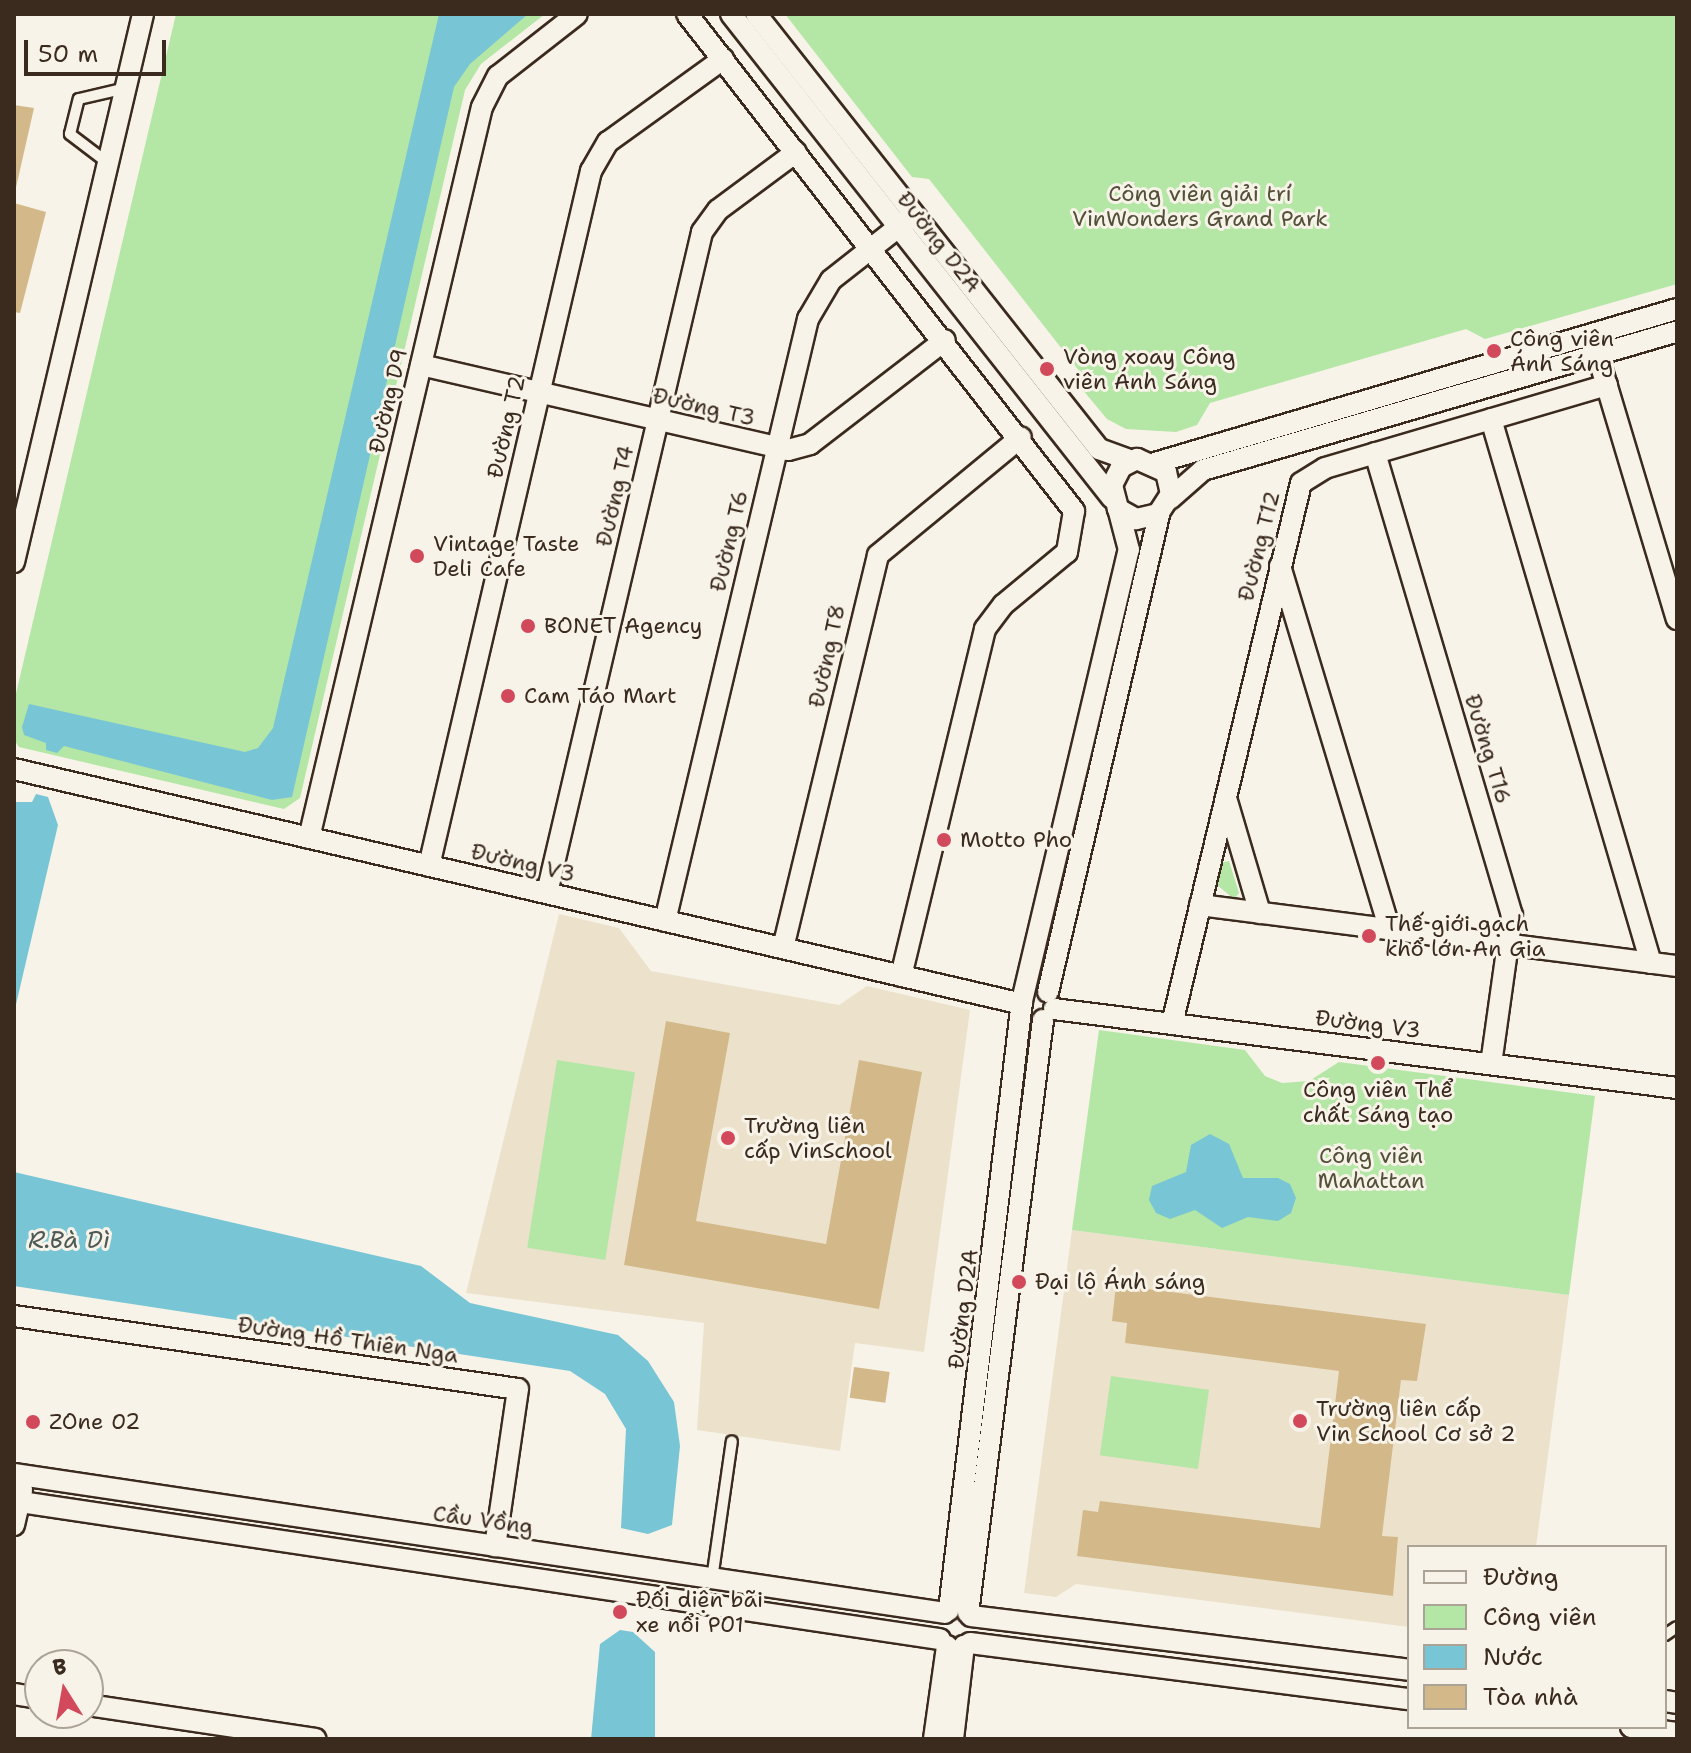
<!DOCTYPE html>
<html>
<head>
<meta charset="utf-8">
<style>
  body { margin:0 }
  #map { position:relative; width:1691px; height:1753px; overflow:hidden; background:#f7f3e8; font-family:"Shantell Sans",sans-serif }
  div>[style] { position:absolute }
  .built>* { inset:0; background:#ece2cc }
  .green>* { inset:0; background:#b4e6a6; transform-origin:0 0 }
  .water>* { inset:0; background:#78c6d5 }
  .building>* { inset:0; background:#d3b989; transform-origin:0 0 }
  .roads { filter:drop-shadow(2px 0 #3b2a1e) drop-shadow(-2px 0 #3b2a1e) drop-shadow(0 2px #3b2a1e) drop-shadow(0 -2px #3b2a1e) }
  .service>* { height:10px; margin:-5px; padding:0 5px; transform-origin:5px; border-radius:5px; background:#f7f3e8 }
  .minor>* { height:20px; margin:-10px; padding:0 10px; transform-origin:10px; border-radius:10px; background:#f7f3e8 }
  .dots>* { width:22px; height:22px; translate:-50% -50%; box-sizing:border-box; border:4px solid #f7f3e8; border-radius:50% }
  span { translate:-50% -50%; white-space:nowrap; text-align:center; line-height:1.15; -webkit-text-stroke:6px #f7f3e8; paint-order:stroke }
  .park-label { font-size:22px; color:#535039 }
  .street-label { font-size:22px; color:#3b2a1e }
  .poi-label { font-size:22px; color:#3b2a1e }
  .left { translate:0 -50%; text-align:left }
  .water-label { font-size:24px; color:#4d5955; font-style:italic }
  .frame { position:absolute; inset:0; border:16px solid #3b2a1e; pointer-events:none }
  .legend { position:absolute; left:1407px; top:1545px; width:260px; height:184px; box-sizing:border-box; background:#f7f3e8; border:2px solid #aca397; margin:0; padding:10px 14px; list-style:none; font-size:24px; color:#3b2a1e }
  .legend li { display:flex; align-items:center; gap:16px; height:40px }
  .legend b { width:40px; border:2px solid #aca397 }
  .north { position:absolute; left:24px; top:1649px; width:80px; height:80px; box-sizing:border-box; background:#f7f3e8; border:2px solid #aca397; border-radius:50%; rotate:349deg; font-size:22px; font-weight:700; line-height:32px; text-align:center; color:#3b2a1e }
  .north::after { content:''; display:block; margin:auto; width:28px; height:36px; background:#d1495b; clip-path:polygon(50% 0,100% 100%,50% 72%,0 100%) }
  .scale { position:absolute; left:24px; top:40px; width:142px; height:36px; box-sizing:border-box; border:4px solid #3b2a1e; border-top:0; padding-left:10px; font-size:24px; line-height:28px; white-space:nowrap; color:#3b2a1e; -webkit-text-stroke:6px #f7f3e8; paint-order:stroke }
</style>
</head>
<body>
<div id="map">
  <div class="built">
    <div style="clip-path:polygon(559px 914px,619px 928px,651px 971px,839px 1005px,867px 986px,970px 1010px,924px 1352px,855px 1343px,840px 1451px,697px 1430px,704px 1323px,466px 1293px)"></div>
    <div style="clip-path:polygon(1072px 1230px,1569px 1295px,1536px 1547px,1409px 1547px,1409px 1627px,1076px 1584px,1056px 1597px,1024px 1593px)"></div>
  </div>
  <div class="green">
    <div style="clip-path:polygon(176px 14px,545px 14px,481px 64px,465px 90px,300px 798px,284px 809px,19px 747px,14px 740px,14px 702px)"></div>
    <div style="clip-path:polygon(785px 14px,1677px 14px,1677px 284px,1485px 339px,1466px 329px,1210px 403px,1197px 425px,1176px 432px,1126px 429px,1107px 419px,1082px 389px,1080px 372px,929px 179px,912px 177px)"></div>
    <div style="clip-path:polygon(1229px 861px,1239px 893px,1234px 899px,1216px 884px,1220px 863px)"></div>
    <div style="clip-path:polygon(1099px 1030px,1245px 1050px,1265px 1076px,1282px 1083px,1309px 1081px,1339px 1062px,1595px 1096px,1569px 1295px,1072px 1230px)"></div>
    <div style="left:557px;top:1060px;width:79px;height:190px;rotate:9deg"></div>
    <div style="left:1111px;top:1376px;width:99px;height:80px;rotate:8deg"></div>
  </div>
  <div class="water">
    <div style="clip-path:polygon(439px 14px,528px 14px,470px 64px,454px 87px,292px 797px,272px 800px,64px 746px,57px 753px,46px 750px,46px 743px,24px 735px,22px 727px,29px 704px,245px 752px,258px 748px,273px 728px)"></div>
    <div style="clip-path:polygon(36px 794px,48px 797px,58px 825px,14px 1013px,14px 802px,32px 802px)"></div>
    <div style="clip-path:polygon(1210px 1134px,1229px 1144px,1243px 1178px,1278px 1178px,1290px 1184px,1296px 1198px,1291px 1213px,1278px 1221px,1248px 1217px,1222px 1228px,1195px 1210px,1170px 1219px,1156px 1213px,1149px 1200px,1152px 1186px,1186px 1172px,1191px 1145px)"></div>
    <div style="clip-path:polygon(14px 1172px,421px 1266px,470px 1303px,618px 1335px,648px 1361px,674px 1402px,680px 1446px,672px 1525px,648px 1534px,621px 1528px,626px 1429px,605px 1394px,570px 1371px,14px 1286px)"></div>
    <div style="clip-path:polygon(620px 1630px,633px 1632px,655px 1652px,655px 1739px,591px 1739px,600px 1644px)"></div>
  </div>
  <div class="building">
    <div style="clip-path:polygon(14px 105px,34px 108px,15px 192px,14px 192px)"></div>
    <div style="clip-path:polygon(14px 203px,46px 212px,20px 313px,14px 312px)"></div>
    <div style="clip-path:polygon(666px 1021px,730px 1033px,696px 1221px,826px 1244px,859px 1060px,922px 1072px,879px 1309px,624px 1265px)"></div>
    <div style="clip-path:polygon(1116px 1285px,1426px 1324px,1417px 1381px,1401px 1380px,1382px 1536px,1398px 1537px,1393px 1596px,1077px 1556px,1083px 1510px,1098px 1512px,1100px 1501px,1320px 1528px,1339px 1371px,1125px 1343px,1127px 1323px,1112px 1321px)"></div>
    <div style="left:854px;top:1367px;width:36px;height:31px;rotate:8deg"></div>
  </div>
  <div class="roads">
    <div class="service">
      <div style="left:108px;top:163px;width:48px;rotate:-142.7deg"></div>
      <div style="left:70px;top:134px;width:36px;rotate:-76deg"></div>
      <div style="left:79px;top:99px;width:48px;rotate:-13.2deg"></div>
      <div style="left:712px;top:1579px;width:139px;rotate:-81.8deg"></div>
      <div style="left:1665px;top:1635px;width:14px;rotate:-34deg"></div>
    </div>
    <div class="minor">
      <div style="left:687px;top:14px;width:630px;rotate:52.09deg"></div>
      <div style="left:1074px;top:511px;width:42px;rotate:99.7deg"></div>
      <div style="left:1067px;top:552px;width:83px;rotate:140.4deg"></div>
      <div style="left:1003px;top:605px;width:30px;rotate:127deg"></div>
      <div style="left:985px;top:629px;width:357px;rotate:103.6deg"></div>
      <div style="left:731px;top:14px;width:616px;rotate:51.79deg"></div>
      <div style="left:756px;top:14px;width:554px;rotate:51.74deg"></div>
      <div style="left:1099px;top:449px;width:35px;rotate:20deg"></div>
      <div style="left:1594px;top:343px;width:288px;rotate:73.3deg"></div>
      <div style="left:421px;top:365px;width:377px;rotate:13deg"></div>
      <div style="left:788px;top:450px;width:23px;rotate:-15deg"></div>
      <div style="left:810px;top:444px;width:170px;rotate:-37.6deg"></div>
      <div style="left:1491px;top:419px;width:567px;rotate:73.61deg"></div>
      <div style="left:1375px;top:453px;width:482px;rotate:73.5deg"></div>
      <div style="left:1512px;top:915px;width:150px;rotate:98deg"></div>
      <div style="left:1155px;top:463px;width:544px;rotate:-16.44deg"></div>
      <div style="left:1170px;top:499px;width:44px;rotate:-41.3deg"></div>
      <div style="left:1203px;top:470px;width:494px;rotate:-16.3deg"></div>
      <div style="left:14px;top:562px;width:563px;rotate:-76.75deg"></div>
      <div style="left:1280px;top:566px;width:380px;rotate:73.2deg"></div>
      <div style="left:14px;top:769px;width:1035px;rotate:13.12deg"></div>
      <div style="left:1226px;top:798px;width:120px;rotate:73.5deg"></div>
      <div style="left:309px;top:838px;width:751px;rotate:-76.69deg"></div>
      <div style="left:482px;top:107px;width:35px;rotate:-63deg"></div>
      <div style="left:498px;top:76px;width:100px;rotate:-38.1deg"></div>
      <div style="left:429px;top:866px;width:714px;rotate:-76.88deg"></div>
      <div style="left:591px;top:171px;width:34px;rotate:-60deg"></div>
      <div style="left:608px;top:142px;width:142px;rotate:-35.8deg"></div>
      <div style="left:547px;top:893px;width:679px;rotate:-76.8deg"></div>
      <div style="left:702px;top:232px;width:27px;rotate:-54deg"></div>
      <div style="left:718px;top:210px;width:97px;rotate:-36.6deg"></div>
      <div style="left:1200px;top:905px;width:481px;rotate:7.3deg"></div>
      <div style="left:665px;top:921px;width:619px;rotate:-76.64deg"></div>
      <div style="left:808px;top:319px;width:45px;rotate:-59.5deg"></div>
      <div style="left:831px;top:280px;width:105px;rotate:-38.1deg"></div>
      <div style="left:783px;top:948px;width:404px;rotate:-76.4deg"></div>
      <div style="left:878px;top:555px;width:185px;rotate:-39.5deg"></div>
      <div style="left:1048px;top:992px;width:493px;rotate:-76.9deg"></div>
      <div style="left:1054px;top:1009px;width:628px;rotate:7.23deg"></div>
      <div style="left:1172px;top:1024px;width:556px;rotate:-76.59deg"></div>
      <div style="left:1301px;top:483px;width:28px;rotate:-32deg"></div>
      <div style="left:1325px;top:468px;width:294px;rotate:-16.4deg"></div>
      <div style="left:14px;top:1316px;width:509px;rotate:8.24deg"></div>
      <div style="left:518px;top:1389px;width:159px;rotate:98.3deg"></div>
      <div style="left:14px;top:1474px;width:941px;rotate:8.49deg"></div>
      <div style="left:14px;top:1501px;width:936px;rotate:8.48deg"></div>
      <div style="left:14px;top:1525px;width:36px;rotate:-77deg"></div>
      <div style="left:949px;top:1610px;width:613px;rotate:-83.16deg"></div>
      <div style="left:1022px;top:1001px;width:464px;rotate:-76.7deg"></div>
      <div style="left:1129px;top:550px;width:67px;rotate:-104.7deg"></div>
      <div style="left:1112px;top:485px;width:20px;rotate:-63deg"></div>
      <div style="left:1121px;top:467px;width:18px;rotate:-27deg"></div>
      <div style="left:1137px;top:459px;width:32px;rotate:24deg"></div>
      <div style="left:1166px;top:472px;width:23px;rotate:77deg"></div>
      <div style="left:1171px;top:494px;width:24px;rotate:123deg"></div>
      <div style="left:1158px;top:514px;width:23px;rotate:167deg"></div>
      <div style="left:1136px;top:519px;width:21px;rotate:-151deg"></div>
      <div style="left:968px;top:1613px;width:598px;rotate:-82.79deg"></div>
      <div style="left:971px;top:1616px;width:441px;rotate:7deg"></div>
      <div style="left:970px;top:1643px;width:443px;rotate:7.3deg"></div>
      <div style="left:14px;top:1694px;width:26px;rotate:9deg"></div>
      <div style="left:1665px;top:1701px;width:12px;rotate:9deg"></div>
      <div style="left:88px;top:1705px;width:230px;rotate:8.5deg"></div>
      <div style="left:1631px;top:1727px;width:46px;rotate:7.4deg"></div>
      <div style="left:934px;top:1739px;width:94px;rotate:-82deg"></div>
      <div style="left:953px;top:1739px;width:94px;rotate:-83.3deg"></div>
    </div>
  </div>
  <div class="dots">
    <div style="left:1494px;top:351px;background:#d1495b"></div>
    <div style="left:1047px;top:369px;background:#d1495b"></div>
    <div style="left:417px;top:556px;background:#d1495b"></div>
    <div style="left:528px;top:626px;background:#d1495b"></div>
    <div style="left:508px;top:696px;background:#d1495b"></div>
    <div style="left:944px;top:840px;background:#d1495b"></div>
    <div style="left:1369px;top:936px;background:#d1495b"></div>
    <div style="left:1378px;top:1063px;background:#d1495b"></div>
    <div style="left:728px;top:1138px;background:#d1495b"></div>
    <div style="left:1019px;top:1282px;background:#d1495b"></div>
    <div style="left:1300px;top:1421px;background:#d1495b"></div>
    <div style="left:33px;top:1422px;background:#d1495b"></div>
    <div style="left:620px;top:1612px;background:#d1495b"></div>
  </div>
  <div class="park-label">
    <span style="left:1200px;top:206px">Công viên giải trí<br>VinWonders Grand Park</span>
    <span style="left:1371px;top:1168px">Công viên<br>Mahattan</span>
  </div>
  <div class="street-label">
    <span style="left:939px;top:242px;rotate:52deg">Đường D2A</span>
    <span style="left:388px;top:401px;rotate:-77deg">Đường D9</span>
    <span style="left:704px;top:407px;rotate:13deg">Đường T3</span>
    <span style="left:506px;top:427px;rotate:-77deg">Đường T2</span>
    <span style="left:615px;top:496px;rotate:-77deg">Đường T4</span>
    <span style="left:729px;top:541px;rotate:-77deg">Đường T6</span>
    <span style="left:1259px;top:546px;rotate:-76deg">Đường T12</span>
    <span style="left:827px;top:656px;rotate:-78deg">Đường T8</span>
    <span style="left:1488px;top:749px;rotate:73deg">Đường T16</span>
    <span style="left:523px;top:863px;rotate:13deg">Đường V3</span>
    <span style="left:1368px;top:1024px;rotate:7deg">Đường V3</span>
    <span style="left:963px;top:1309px;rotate:-83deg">Đường D2A</span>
    <span style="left:348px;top:1340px;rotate:8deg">Đường Hồ Thiên Nga</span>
    <span style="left:483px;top:1520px;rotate:8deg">Cầu Vồng</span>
  </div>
  <div class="poi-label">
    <span class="left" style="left:1510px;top:351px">Công viên<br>Ánh Sáng</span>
    <span class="left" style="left:1063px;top:369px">Vòng xoay Công<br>viên Ánh Sáng</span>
    <span class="left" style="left:433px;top:556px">Vintage Taste<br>Deli Cafe</span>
    <span class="left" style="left:544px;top:626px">BONET Agency</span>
    <span class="left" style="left:524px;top:696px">Cam Táo Mart</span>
    <span class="left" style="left:960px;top:840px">Motto Pho</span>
    <span class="left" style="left:1385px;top:936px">Thế giới gạch<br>khổ lớn An Gia</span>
    <span style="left:1378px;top:1102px">Công viên Thể<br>chất Sáng tạo</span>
    <span class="left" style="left:744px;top:1138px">Trường liên<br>cấp VinSchool</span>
    <span class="left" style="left:1035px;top:1282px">Đại lộ Ánh sáng</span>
    <span class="left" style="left:1316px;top:1421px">Trường liên cấp<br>Vin School Cơ sở 2</span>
    <span class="left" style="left:49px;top:1422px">ZOne 02</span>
    <span class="left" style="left:636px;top:1612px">Đối diện bãi<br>xe nổi P01</span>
  </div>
  <div class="water-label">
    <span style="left:69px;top:1241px">R.Bà Dì</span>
  </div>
  <div class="frame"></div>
  <ul class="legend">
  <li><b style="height:10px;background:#f7f3e8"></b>Đường</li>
  <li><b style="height:22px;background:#b4e6a6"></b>Công viên</li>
  <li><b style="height:22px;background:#78c6d5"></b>Nước</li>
  <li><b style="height:22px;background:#d3b989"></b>Tòa nhà</li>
  </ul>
  <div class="north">B</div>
  <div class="scale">50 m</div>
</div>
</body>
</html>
